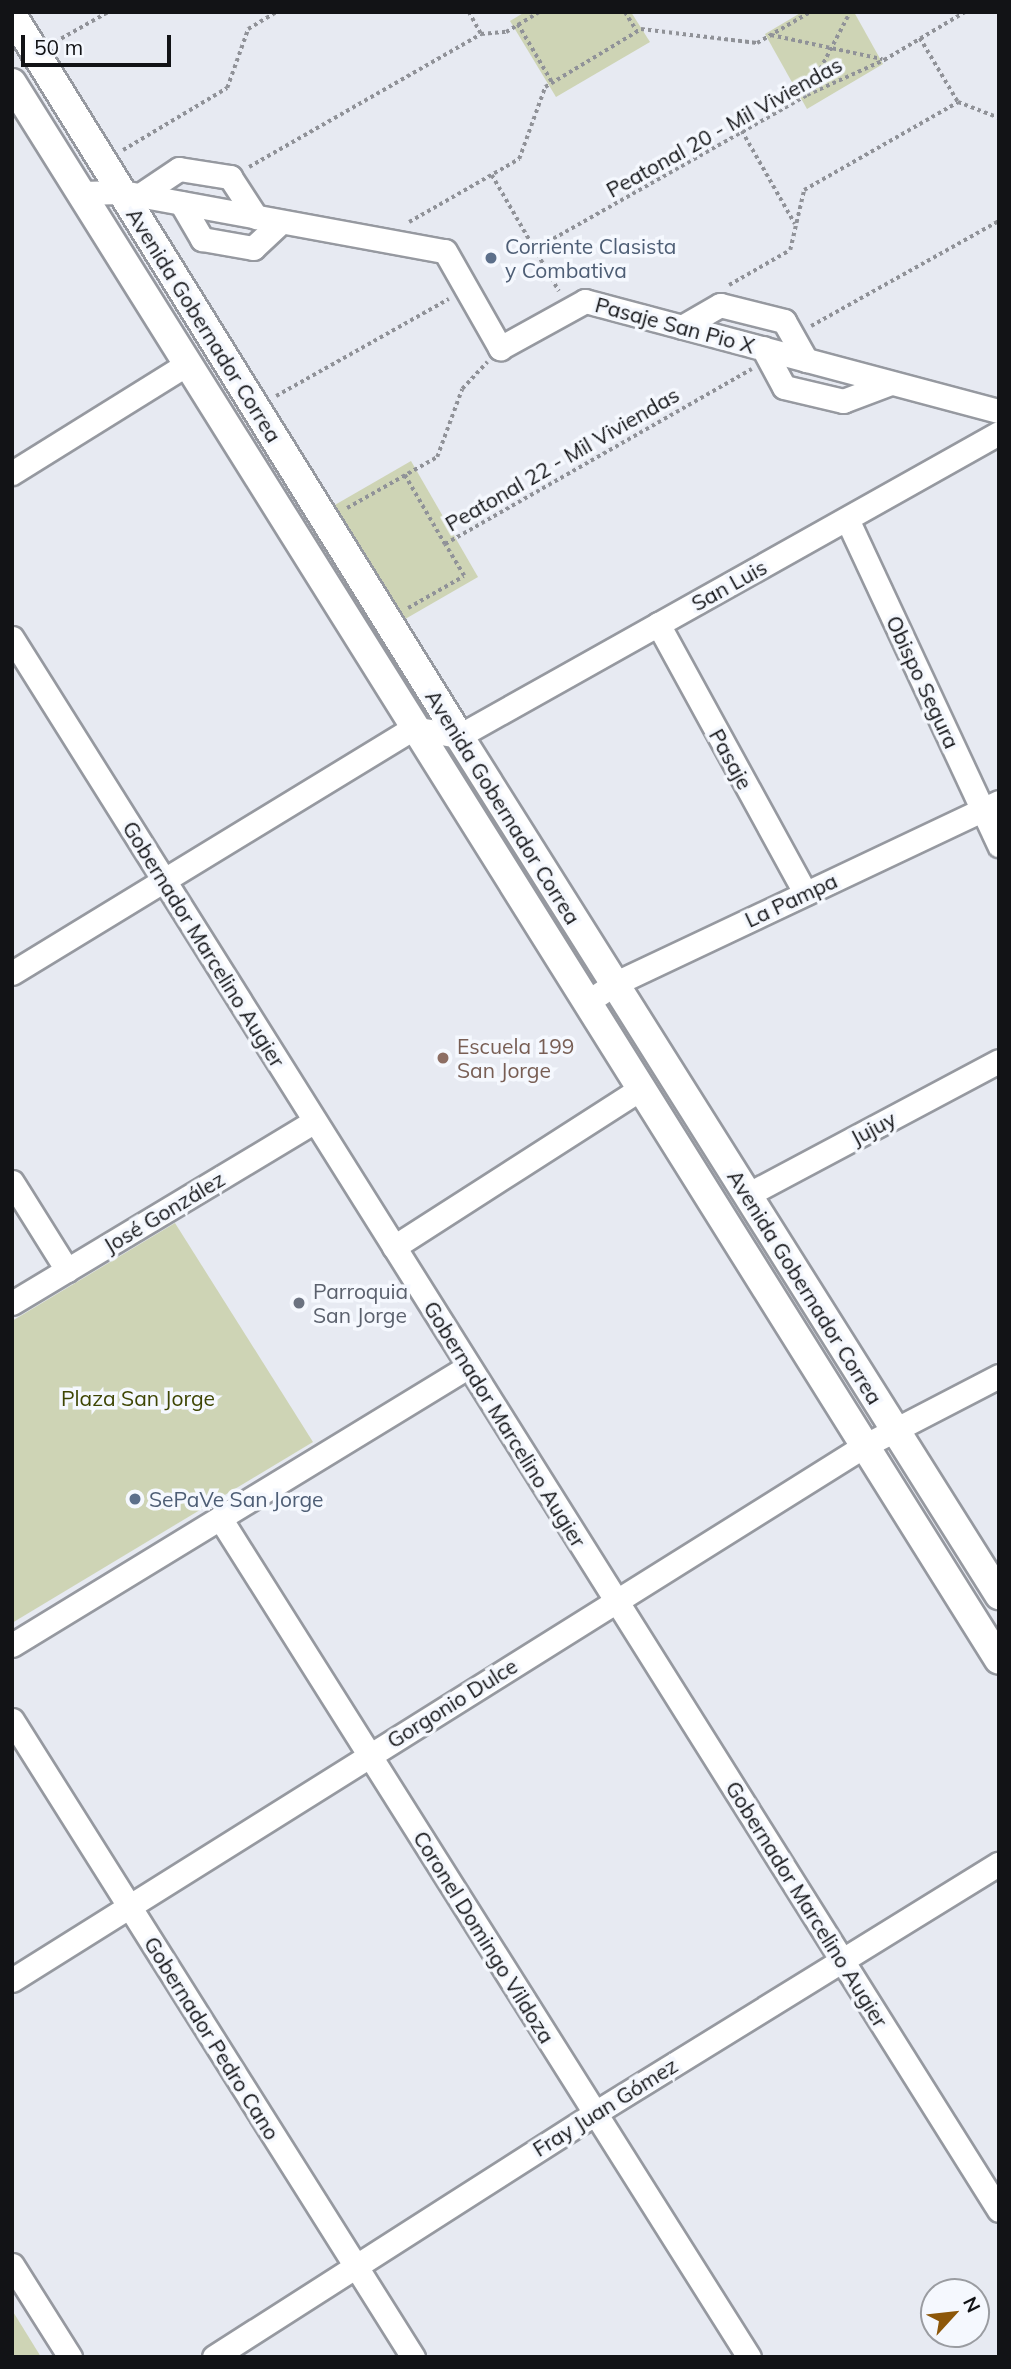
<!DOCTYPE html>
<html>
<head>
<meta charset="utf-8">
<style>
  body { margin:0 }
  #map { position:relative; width:1011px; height:2369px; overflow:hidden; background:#e7eaf2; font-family:Mulish,sans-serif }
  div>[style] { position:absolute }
  .green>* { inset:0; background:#ced4b5; transform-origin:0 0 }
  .path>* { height:3.5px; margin-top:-1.75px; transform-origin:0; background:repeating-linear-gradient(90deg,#909298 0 3.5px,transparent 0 7px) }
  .roads { filter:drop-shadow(2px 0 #9699a0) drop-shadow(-2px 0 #9699a0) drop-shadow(0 2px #9699a0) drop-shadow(0 -2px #9699a0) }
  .minor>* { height:23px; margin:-11.5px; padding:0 11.5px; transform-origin:11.5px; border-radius:11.5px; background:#fff }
  .major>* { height:28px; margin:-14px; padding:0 14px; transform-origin:14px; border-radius:14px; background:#fff }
  .dots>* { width:19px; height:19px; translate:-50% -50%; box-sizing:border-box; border:4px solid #f5f8fe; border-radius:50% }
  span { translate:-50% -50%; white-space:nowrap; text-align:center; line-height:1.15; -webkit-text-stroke:7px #f5f8fe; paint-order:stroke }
  .street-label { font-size:21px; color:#121316 }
  .service-label { font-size:21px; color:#4e5e75 }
  .left { translate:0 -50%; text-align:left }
  .education-label { font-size:21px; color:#785e54 }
  .worship-label { font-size:21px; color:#5b616d }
  .park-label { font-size:21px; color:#3e4503 }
  .frame { position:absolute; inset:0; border:14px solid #121316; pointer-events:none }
  .north { position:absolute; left:920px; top:2278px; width:70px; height:70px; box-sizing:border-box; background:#f5f8fe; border:2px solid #9a9ca1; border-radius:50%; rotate:63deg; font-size:19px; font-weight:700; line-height:28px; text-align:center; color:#121316 }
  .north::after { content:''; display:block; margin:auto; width:24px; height:32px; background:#8d5709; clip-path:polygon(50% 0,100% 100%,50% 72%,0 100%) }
  .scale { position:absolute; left:21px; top:35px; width:150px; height:32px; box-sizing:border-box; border:4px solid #121316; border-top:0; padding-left:9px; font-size:21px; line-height:24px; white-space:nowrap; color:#121316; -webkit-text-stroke:5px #f5f8fe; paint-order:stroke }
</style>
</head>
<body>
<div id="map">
  <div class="green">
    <div style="clip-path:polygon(525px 12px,631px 12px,650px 42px,556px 97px,510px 21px)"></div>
    <div style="clip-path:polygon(802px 12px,854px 12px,883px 64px,807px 109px,765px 34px)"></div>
    <div style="left:411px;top:461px;width:134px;height:92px;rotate:60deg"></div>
    <div style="clip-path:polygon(175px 1223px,313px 1442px,12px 1623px,12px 1321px)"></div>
    <div style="clip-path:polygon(12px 2310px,41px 2357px,12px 2357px)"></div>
  </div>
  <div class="path">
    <div style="left:469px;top:12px;width:25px;rotate:61deg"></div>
    <div style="left:625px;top:12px;width:22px;rotate:58deg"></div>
    <div style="left:518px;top:24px;width:67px;rotate:59.6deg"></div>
    <div style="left:771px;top:35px;width:114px;rotate:12.2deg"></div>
    <div style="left:920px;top:38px;width:74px;rotate:59.3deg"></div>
    <div style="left:55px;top:42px;width:61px;rotate:-29.5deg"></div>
    <div style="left:807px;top:94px;width:93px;rotate:-62.3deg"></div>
    <div style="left:742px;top:131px;width:107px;rotate:60.3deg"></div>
    <div style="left:123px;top:150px;width:121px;rotate:-30.8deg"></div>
    <div style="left:227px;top:88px;width:63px;rotate:-70.4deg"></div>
    <div style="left:248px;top:29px;width:33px;rotate:-31deg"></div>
    <div style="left:249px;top:167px;width:267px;rotate:-29.8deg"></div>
    <div style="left:481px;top:34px;width:25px;rotate:-5deg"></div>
    <div style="left:506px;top:32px;width:39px;rotate:-31deg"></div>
    <div style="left:492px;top:175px;width:134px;rotate:60deg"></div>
    <div style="left:409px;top:222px;width:127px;rotate:-29.8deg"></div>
    <div style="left:519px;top:159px;width:77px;rotate:-70.1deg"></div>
    <div style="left:545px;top:87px;width:112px;rotate:-31.1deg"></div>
    <div style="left:641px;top:29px;width:117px;rotate:6.9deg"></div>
    <div style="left:757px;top:43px;width:61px;rotate:-30.3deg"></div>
    <div style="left:535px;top:249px;width:313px;rotate:-29.5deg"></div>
    <div style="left:807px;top:95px;width:85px;rotate:-24.4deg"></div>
    <div style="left:884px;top:60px;width:94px;rotate:-30.7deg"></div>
    <div style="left:729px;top:285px;width:70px;rotate:-29.8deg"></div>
    <div style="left:790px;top:250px;width:62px;rotate:-76.9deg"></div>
    <div style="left:804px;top:190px;width:177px;rotate:-29.7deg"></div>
    <div style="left:958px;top:102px;width:44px;rotate:21.3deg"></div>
    <div style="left:811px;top:326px;width:215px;rotate:-29.2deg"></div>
    <div style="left:276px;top:396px;width:198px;rotate:-29.3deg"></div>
    <div style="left:405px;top:475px;width:80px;rotate:59.9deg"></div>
    <div style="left:347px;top:508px;width:103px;rotate:-29.5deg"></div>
    <div style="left:437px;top:457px;width:72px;rotate:-69.8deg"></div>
    <div style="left:462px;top:389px;width:37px;rotate:-47deg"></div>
    <div style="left:408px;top:608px;width:64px;rotate:-29.7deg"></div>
    <div style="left:464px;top:576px;width:37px;rotate:-121deg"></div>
    <div style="left:445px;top:544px;width:353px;rotate:-29.7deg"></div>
  </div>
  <div class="roads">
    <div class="minor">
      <div style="left:81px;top:193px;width:41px;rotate:-1.4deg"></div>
      <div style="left:122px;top:192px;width:328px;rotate:10.4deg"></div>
      <div style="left:445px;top:251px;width:112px;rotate:60.4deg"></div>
      <div style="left:500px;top:348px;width:97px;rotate:-28.9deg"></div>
      <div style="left:585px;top:301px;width:428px;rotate:14.9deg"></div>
      <div style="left:140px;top:195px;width:47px;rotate:-33.7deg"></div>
      <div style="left:179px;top:169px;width:52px;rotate:8.9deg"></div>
      <div style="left:230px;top:177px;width:48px;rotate:57deg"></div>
      <div style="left:181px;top:203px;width:42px;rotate:59.7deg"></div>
      <div style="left:202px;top:239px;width:52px;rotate:10deg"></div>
      <div style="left:253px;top:248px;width:38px;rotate:-43deg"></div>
      <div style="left:682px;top:327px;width:44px;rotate:-30.1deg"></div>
      <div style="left:720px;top:305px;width:66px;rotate:14deg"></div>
      <div style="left:784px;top:321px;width:45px;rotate:60.6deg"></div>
      <div style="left:763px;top:348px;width:44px;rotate:61.7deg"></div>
      <div style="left:784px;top:387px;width:61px;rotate:13.3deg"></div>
      <div style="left:843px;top:401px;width:51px;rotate:-20.6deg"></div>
      <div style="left:12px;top:473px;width:206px;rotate:-31.9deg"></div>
      <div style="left:847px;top:519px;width:360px;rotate:65deg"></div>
      <div style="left:658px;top:624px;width:307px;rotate:61.3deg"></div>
      <div style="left:12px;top:638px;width:1856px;rotate:57.88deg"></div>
      <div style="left:12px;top:973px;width:470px;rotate:-31.4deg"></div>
      <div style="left:413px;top:728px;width:47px;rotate:9.9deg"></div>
      <div style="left:459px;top:736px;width:619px;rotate:-29.3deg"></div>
      <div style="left:586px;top:1003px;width:34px;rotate:-34deg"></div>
      <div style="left:614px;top:984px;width:426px;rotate:-25.3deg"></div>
      <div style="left:12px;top:1182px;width:104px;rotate:58deg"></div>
      <div style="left:747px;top:1195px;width:285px;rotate:-28deg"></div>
      <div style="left:394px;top:1247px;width:292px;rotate:-32.7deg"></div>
      <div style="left:12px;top:1303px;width:353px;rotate:-31deg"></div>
      <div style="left:220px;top:1518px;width:992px;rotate:57.77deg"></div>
      <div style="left:12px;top:1645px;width:535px;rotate:-31.4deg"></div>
      <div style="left:12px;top:1720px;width:753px;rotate:57.81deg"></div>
      <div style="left:12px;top:1980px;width:1006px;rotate:-32.08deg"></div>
      <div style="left:864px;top:1446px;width:152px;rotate:-27.4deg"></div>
      <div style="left:12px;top:2265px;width:109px;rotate:57.8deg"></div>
      <div style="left:214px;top:2357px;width:452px;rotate:-32.6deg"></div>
      <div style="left:595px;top:2113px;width:475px;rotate:-31.7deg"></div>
    </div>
    <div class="major">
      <div style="left:12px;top:15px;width:848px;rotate:58.2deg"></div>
      <div style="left:459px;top:736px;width:1015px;rotate:57.84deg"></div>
      <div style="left:12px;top:83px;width:1860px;rotate:57.96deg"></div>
    </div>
  </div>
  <div class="dots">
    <div style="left:491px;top:258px;background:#5c6f8a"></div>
    <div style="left:443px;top:1058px;background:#8d6e63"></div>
    <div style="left:299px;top:1303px;background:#6b7280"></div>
    <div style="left:135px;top:1499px;background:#5c6f8a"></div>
  </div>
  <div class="street-label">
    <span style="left:724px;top:127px;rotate:-29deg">Peatonal 20 - Mil Viviendas</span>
    <span style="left:204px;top:325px;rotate:58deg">Avenida Gobernador Correa</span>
    <span style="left:675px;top:325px;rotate:15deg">Pasaje San Pio X</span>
    <span style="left:562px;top:459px;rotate:-30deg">Peatonal 22 - Mil Viviendas</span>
    <span style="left:729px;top:585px;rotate:-29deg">San Luis</span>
    <span style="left:923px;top:682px;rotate:65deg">Obispo Segura</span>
    <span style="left:731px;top:759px;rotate:61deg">Pasaje</span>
    <span style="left:503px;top:807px;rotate:58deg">Avenida Gobernador Correa</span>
    <span style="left:791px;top:900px;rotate:-25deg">La Pampa</span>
    <span style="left:204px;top:944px;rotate:58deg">Gobernador Marcelino Augier</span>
    <span style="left:873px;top:1128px;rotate:-28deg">Jujuy</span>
    <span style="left:164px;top:1212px;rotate:-31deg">José González</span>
    <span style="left:805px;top:1287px;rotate:58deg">Avenida Gobernador Correa</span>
    <span style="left:505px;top:1424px;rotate:58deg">Gobernador Marcelino Augier</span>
    <span style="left:452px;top:1703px;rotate:-32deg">Gorgonio Dulce</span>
    <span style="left:807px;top:1904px;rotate:58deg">Gobernador Marcelino Augier</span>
    <span style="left:484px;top:1937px;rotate:58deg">Coronel Domingo Vildoza</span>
    <span style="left:212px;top:2038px;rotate:58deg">Gobernador Pedro Cano</span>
    <span style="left:605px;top:2107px;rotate:-32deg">Fray Juan Gómez</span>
  </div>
  <div class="service-label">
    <span class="left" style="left:505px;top:258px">Corriente Clasista<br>y Combativa</span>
    <span class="left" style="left:149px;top:1499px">SePaVe San Jorge</span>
  </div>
  <div class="education-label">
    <span class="left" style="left:457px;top:1058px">Escuela 199<br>San Jorge</span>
  </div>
  <div class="worship-label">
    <span class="left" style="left:313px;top:1303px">Parroquia<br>San Jorge</span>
  </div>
  <div class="park-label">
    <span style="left:138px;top:1398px">Plaza San Jorge</span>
  </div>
  <div class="frame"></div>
  <div class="north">N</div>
  <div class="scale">50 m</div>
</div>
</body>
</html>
